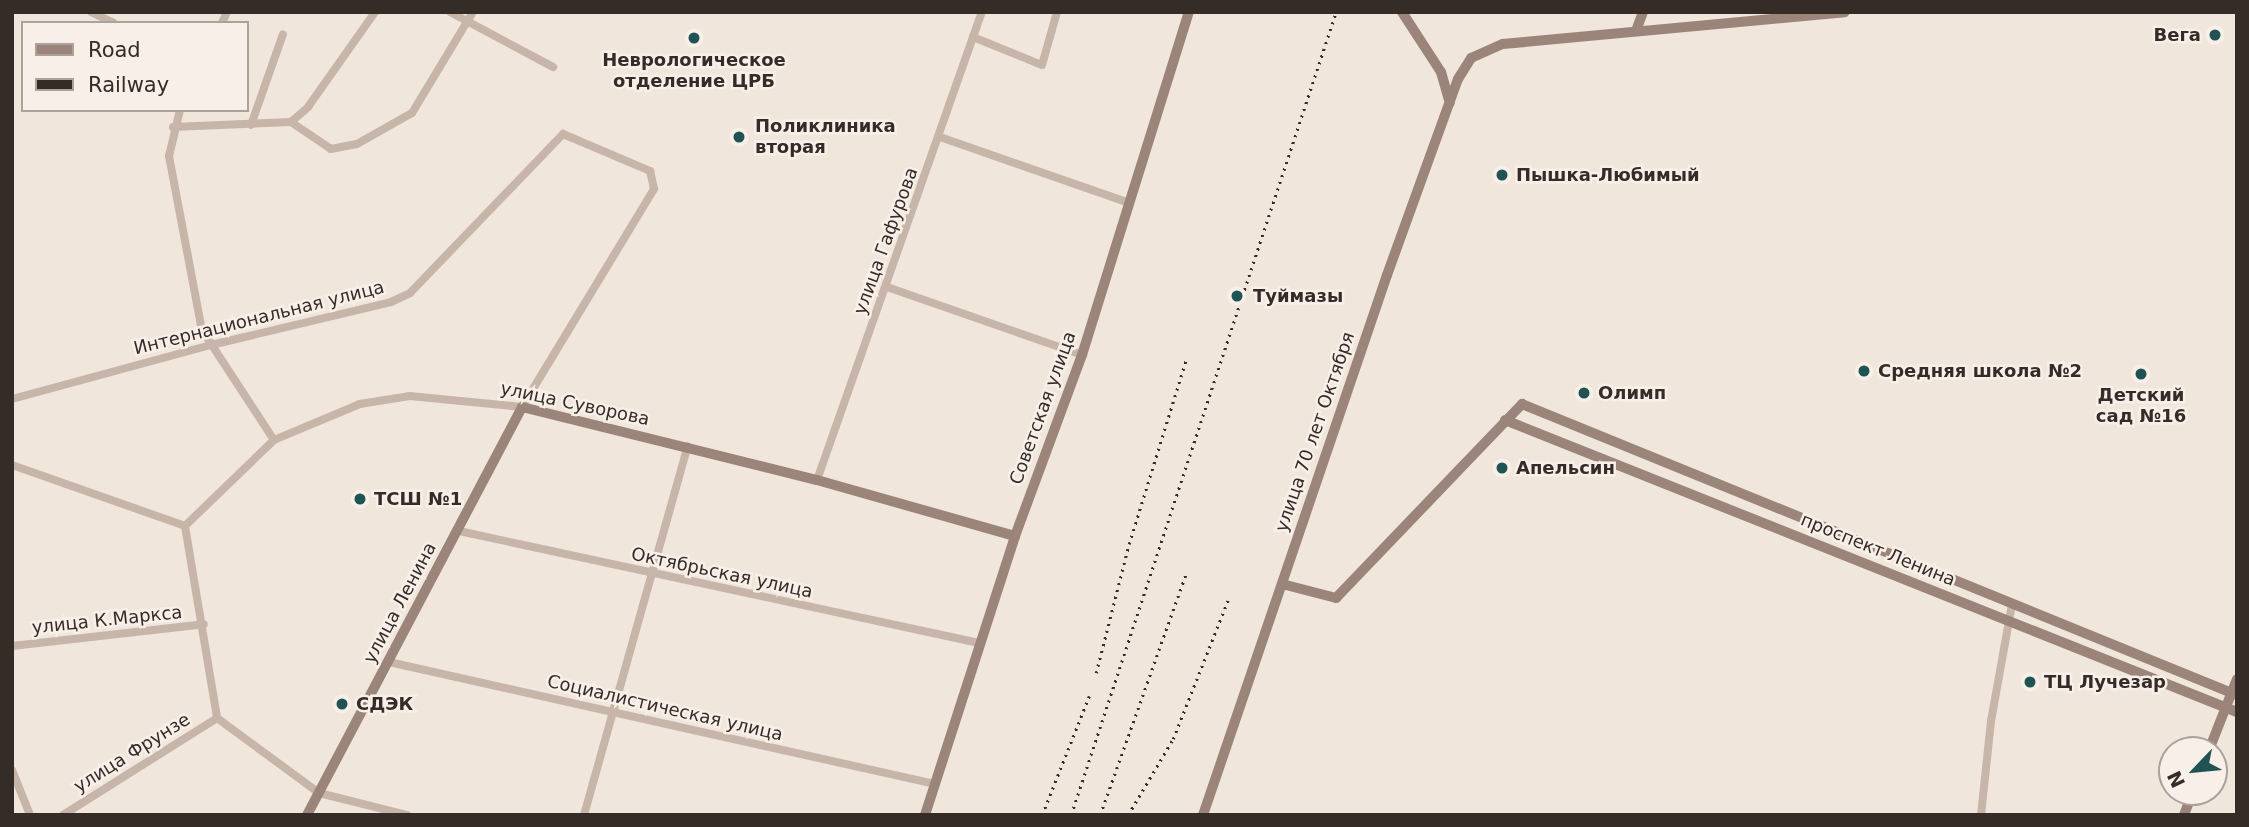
<!DOCTYPE html>
<html>
<head>
<meta charset="utf-8">
<style>
  body { margin:0 }
  #map { position:relative; width:2249px; height:827px; overflow:hidden; background:#f0e6dc; font-family:"DejaVu Sans",sans-serif }
  div>[style] { position:absolute }
  .street>* { height:8px; margin:-4px; padding:0 4px; transform-origin:4px; border-radius:4px; background:#c8b5a9 }
  .secondary>* { height:10px; margin:-5px; padding:0 5px; transform-origin:5px; border-radius:5px; background:#9b857a }
  .rail>* { height:2.5px; margin-top:-1.25px; transform-origin:0; background:repeating-linear-gradient(90deg,#352c28 0 2px,transparent 0 7px) }
  .dots>* { width:19px; height:19px; translate:-50% -50%; box-sizing:border-box; border:4px solid #f8f0e8; border-radius:50% }
  span { translate:-50% -50%; white-space:nowrap; text-align:center; line-height:1.15; -webkit-text-stroke:5px #f8f0e8; paint-order:stroke }
  .poi-label { font-size:18px; color:#352c28; font-weight:700 }
  .right { translate:-100% -50%; text-align:right }
  .left { translate:0 -50%; text-align:left }
  .street-label { font-size:18px; color:#352c28 }
  .frame { position:absolute; inset:0; border:14px solid #352c28; pointer-events:none }
  .legend { position:absolute; left:21px; top:21px; width:228px; height:91px; box-sizing:border-box; background:#f8f0e8; border:2px solid #aaa29b; margin:0; padding:9px 12px; list-style:none; font-size:21px; color:#352c28 }
  .legend li { display:flex; align-items:center; gap:14px; height:35px }
  .legend b { width:35px; border:2px solid #aaa29b }
  .north { position:absolute; left:2158px; top:736px; width:70px; height:70px; box-sizing:border-box; background:#f8f0e8; border:2px solid #aaa29b; border-radius:50%; rotate:244deg; font-size:19px; font-weight:700; line-height:28px; text-align:center; color:#352c28 }
  .north::after { content:''; display:block; margin:auto; width:24px; height:32px; background:#205354; clip-path:polygon(50% 0,100% 100%,50% 72%,0 100%) }
</style>
</head>
<body>
<div id="map">
  <div class="street">
    <div style="left:91px;top:12px;width:25px;rotate:26deg"></div>
    <div style="left:450px;top:12px;width:117px;rotate:28.1deg"></div>
    <div style="left:222px;top:23px;width:12px;rotate:-66deg"></div>
    <div style="left:973px;top:37px;width:74px;rotate:22.1deg"></div>
    <div style="left:1042px;top:65px;width:55px;rotate:-74.2deg"></div>
    <div style="left:180px;top:110px;width:47px;rotate:103.4deg"></div>
    <div style="left:169px;top:156px;width:177px;rotate:79.3deg"></div>
    <div style="left:202px;top:330px;width:131px;rotate:56.8deg"></div>
    <div style="left:291px;top:122px;width:23px;rotate:-41deg"></div>
    <div style="left:308px;top:107px;width:116px;rotate:-54.8deg"></div>
    <div style="left:251px;top:125px;width:96px;rotate:-70.6deg"></div>
    <div style="left:173px;top:127px;width:118px;rotate:-2.4deg"></div>
    <div style="left:291px;top:122px;width:48px;rotate:34deg"></div>
    <div style="left:331px;top:149px;width:26px;rotate:-11deg"></div>
    <div style="left:357px;top:144px;width:63px;rotate:-29.4deg"></div>
    <div style="left:412px;top:113px;width:118px;rotate:-58.9deg"></div>
    <div style="left:940px;top:137px;width:201px;rotate:19.2deg"></div>
    <div style="left:887px;top:287px;width:207px;rotate:19.2deg"></div>
    <div style="left:12px;top:399px;width:206px;rotate:-15.2deg"></div>
    <div style="left:211px;top:345px;width:185px;rotate:-13.4deg"></div>
    <div style="left:391px;top:302px;width:21px;rotate:-25deg"></div>
    <div style="left:410px;top:293px;width:221px;rotate:-46.1deg"></div>
    <div style="left:563px;top:134px;width:95px;rotate:23deg"></div>
    <div style="left:650px;top:171px;width:18px;rotate:77deg"></div>
    <div style="left:654px;top:189px;width:255px;rotate:121.2deg"></div>
    <div style="left:522px;top:407px;width:113px;rotate:-174.4deg"></div>
    <div style="left:410px;top:396px;width:51px;rotate:170.9deg"></div>
    <div style="left:360px;top:404px;width:93px;rotate:157.3deg"></div>
    <div style="left:274px;top:440px;width:124px;rotate:136deg"></div>
    <div style="left:185px;top:526px;width:195px;rotate:80.5deg"></div>
    <div style="left:217px;top:718px;width:127px;rotate:36.3deg"></div>
    <div style="left:319px;top:793px;width:91px;rotate:14deg"></div>
    <div style="left:12px;top:465px;width:183px;rotate:19.4deg"></div>
    <div style="left:817px;top:480px;width:496px;rotate:-70.6deg"></div>
    <div style="left:459px;top:531px;width:532px;rotate:12.15deg"></div>
    <div style="left:12px;top:646px;width:193px;rotate:-6.5deg"></div>
    <div style="left:389px;top:662px;width:559px;rotate:12.6deg"></div>
    <div style="left:12px;top:770px;width:48px;rotate:68.2deg"></div>
    <div style="left:63px;top:815px;width:182px;rotate:-32.2deg"></div>
    <div style="left:584px;top:815px;width:383px;rotate:-74.3deg"></div>
    <div style="left:1981px;top:815px;width:95px;rotate:-83.9deg"></div>
    <div style="left:1991px;top:721px;width:119px;rotate:-79.8deg"></div>
  </div>
  <div class="secondary">
    <div style="left:1402px;top:12px;width:72px;rotate:57deg"></div>
    <div style="left:1441px;top:72px;width:32px;rotate:74deg"></div>
    <div style="left:1636px;top:31px;width:20px;rotate:-70deg"></div>
    <div style="left:1505px;top:420px;width:788px;rotate:21.75deg"></div>
    <div style="left:1282px;top:584px;width:56px;rotate:14.5deg"></div>
    <div style="left:1336px;top:598px;width:269px;rotate:-46.2deg"></div>
    <div style="left:1522px;top:404px;width:772px;rotate:22.15deg"></div>
    <div style="left:2209px;top:750px;width:76px;rotate:-68.5deg"></div>
    <div style="left:307px;top:815px;width:461px;rotate:-62.2deg"></div>
    <div style="left:522px;top:407px;width:304px;rotate:13.9deg"></div>
    <div style="left:817px;top:480px;width:206px;rotate:15.8deg"></div>
    <div style="left:925px;top:815px;width:293px;rotate:-72.1deg"></div>
    <div style="left:1015px;top:536px;width:193px;rotate:-69.7deg"></div>
    <div style="left:1082px;top:355px;width:359px;rotate:-72.7deg"></div>
    <div style="left:1203px;top:815px;width:570px;rotate:-71.18deg"></div>
    <div style="left:1387px;top:275px;width:208px;rotate:-70.1deg"></div>
    <div style="left:1458px;top:79px;width:25px;rotate:-58deg"></div>
    <div style="left:1471px;top:58px;width:35px;rotate:-24deg"></div>
    <div style="left:1503px;top:44px;width:343px;rotate:-5.3deg"></div>
    <div style="left:2184px;top:815px;width:25px;rotate:-69deg"></div>
  </div>
  <div class="rail">
    <div style="left:1096px;top:673px;width:133px;rotate:-75.7deg"></div>
    <div style="left:1129px;top:544px;width:193px;rotate:-72.8deg"></div>
    <div style="left:1042px;top:815px;width:128px;rotate:-68.4deg"></div>
    <div style="left:1071px;top:815px;width:846px;rotate:-71.74deg"></div>
    <div style="left:1100px;top:815px;width:256px;rotate:-70.4deg"></div>
    <div style="left:1128px;top:815px;width:88px;rotate:-59.4deg"></div>
    <div style="left:1173px;top:739px;width:149px;rotate:-68.4deg"></div>
  </div>
  <div class="dots">
    <div style="left:2215px;top:35px;background:#205354"></div>
    <div style="left:694px;top:38px;background:#205354"></div>
    <div style="left:739px;top:137px;background:#205354"></div>
    <div style="left:1502px;top:175px;background:#205354"></div>
    <div style="left:1237px;top:296px;background:#205354"></div>
    <div style="left:1864px;top:371px;background:#205354"></div>
    <div style="left:2141px;top:374px;background:#205354"></div>
    <div style="left:1584px;top:393px;background:#205354"></div>
    <div style="left:1502px;top:468px;background:#205354"></div>
    <div style="left:360px;top:499px;background:#205354"></div>
    <div style="left:2030px;top:682px;background:#205354"></div>
    <div style="left:342px;top:704px;background:#205354"></div>
  </div>
  <div class="poi-label">
    <span class="right" style="left:2201px;top:35px">Вега</span>
    <span style="left:694px;top:71px">Неврологическое<br>отделение ЦРБ</span>
    <span class="left" style="left:755px;top:137px">Поликлиника<br>вторая</span>
    <span class="left" style="left:1516px;top:175px">Пышка-Любимый</span>
    <span class="left" style="left:1253px;top:296px">Туймазы</span>
    <span class="left" style="left:1878px;top:371px">Средняя школа №2</span>
    <span class="left" style="left:1598px;top:393px">Олимп</span>
    <span style="left:2141px;top:406px">Детский<br>сад №16</span>
    <span class="left" style="left:1516px;top:468px">Апельсин</span>
    <span class="left" style="left:374px;top:499px">ТСШ №1</span>
    <span class="left" style="left:2044px;top:682px">ТЦ Лучезар</span>
    <span class="left" style="left:356px;top:704px">СДЭК</span>
  </div>
  <div class="street-label">
    <span style="left:886px;top:241px;rotate:-70deg">улица Гафурова</span>
    <span style="left:259px;top:318px;rotate:-14deg">Интернациональная улица</span>
    <span style="left:575px;top:404px;rotate:12deg">улица Суворова</span>
    <span style="left:1043px;top:408px;rotate:-70deg">Советская улица</span>
    <span style="left:1315px;top:432px;rotate:-71deg">улица 70 лет Октября</span>
    <span style="left:1878px;top:550px;rotate:22deg">проспект Ленина</span>
    <span style="left:722px;top:573px;rotate:12deg">Октябрьская улица</span>
    <span style="left:400px;top:603px;rotate:-62deg">улица Ленина</span>
    <span style="left:107px;top:620px;rotate:-6deg">улица К.Маркса</span>
    <span style="left:665px;top:708px;rotate:13deg">Социалистическая улица</span>
    <span style="left:132px;top:753px;rotate:-32deg">улица Фрунзе</span>
  </div>
  <div class="frame"></div>
  <ul class="legend">
  <li><b style="height:9px;background:#9b857a"></b>Road</li>
  <li><b style="height:9px;background:#352c28"></b>Railway</li>
  </ul>
  <div class="north">N</div>
</div>
</body>
</html>
